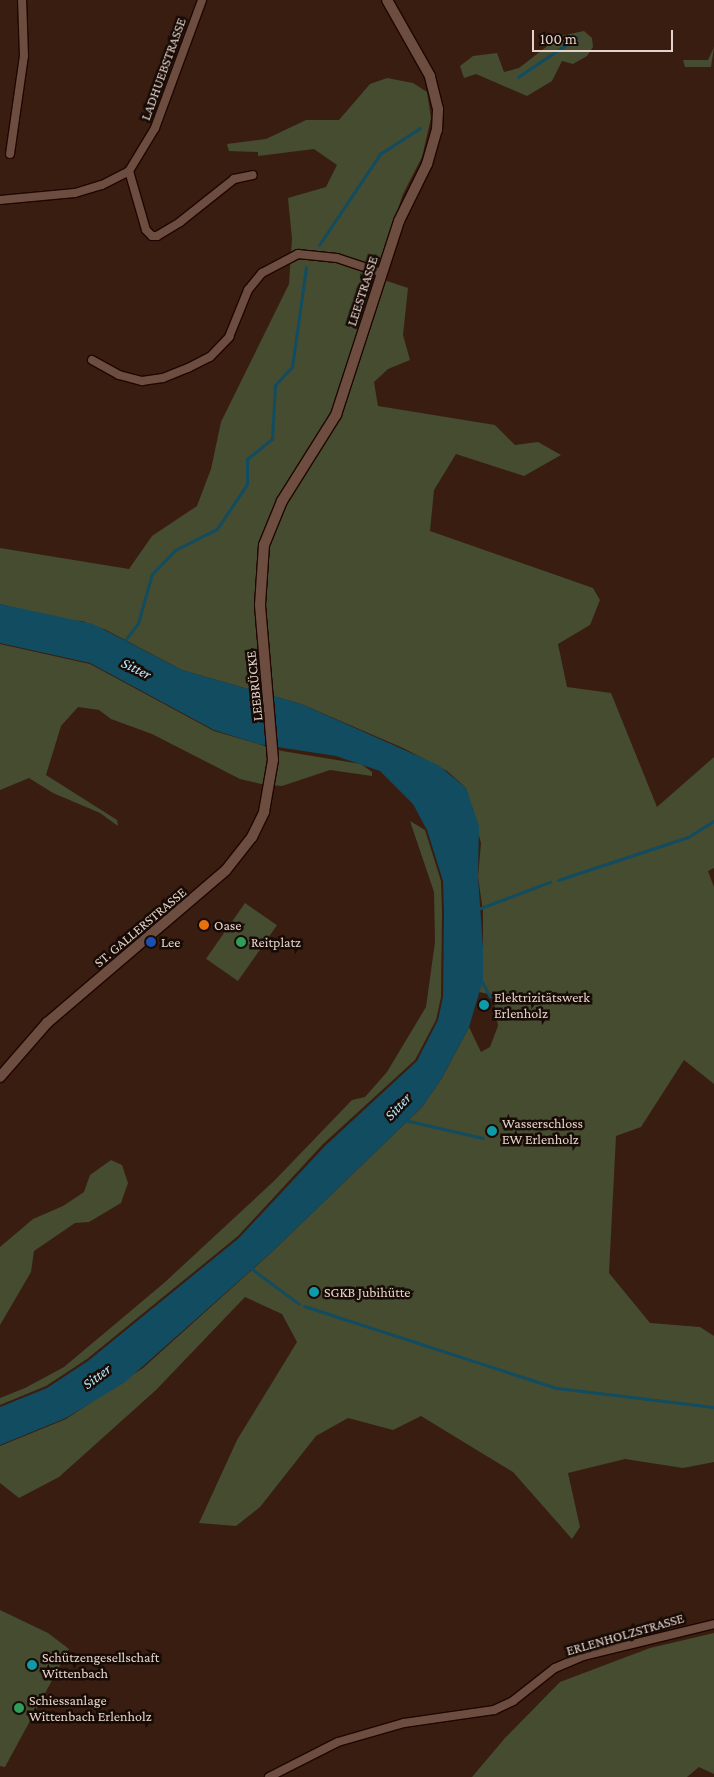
<!DOCTYPE html>
<html>
<head>
<meta charset="utf-8">
<style>
  body { margin:0 }
  #map { position:relative; width:714px; height:1777px; overflow:hidden; background:#391d11; font-family:"Crimson Pro",serif }
  div>[style] { position:absolute }
  .green>* { inset:0; background:#454c30; transform-origin:0 0 }
  .water>* { inset:0; background:#114c60 }
  .stream>* { height:3px; margin:-1.5px; padding:0 1.5px; transform-origin:1.5px; border-radius:1.5px; background:#114c60 }
  .roads { filter:drop-shadow(1px 0 #1f0600) drop-shadow(-1px 0 #1f0600) drop-shadow(0 1px #1f0600) drop-shadow(0 -1px #1f0600) }
  .street>* { height:8px; margin:-4px; padding:0 4px; transform-origin:4px; border-radius:4px; background:#6d4d40 }
  .secondary>* { height:10px; margin:-5px; padding:0 5px; transform-origin:5px; border-radius:5px; background:#6d4d40 }
  .dots>* { width:14px; height:14px; translate:-50% -50%; box-sizing:border-box; border:2px solid #170b06; border-radius:50% }
  span { translate:-50% -50%; white-space:nowrap; text-align:center; line-height:1.15; -webkit-text-stroke:5px #170b06; paint-order:stroke }
  .street-label { font-size:14px; color:#e6d2ca }
  .poi-label { font-size:14px; color:#e6d2ca }
  .left { translate:0 -50%; text-align:left }
  .water-label { font-size:15px; color:#b8e9ff; font-style:italic }
  .scale { position:absolute; left:532px; top:30px; width:141px; height:22px; box-sizing:border-box; border:2px solid #e6d2ca; border-top:0; padding-left:6px; font-size:15px; line-height:18px; white-space:nowrap; color:#e6d2ca; -webkit-text-stroke:4px #170b06; paint-order:stroke }
</style>
</head>
<body>
<div id="map">
  <div class="green">
    <div style="clip-path:polygon(584px 31px,592px 38px,593px 47px,587px 56px,573px 64px,562px 61px,552px 81px,527px 96px,476px 74px,464px 78px,460px 66px,473px 56px,497px 53px,504px 72px,519px 68px,560px 36px)"></div>
    <div style="clip-path:polygon(714px 47px,711px 67px,685px 67px,683px 60px,708px 60px)"></div>
    <div style="clip-path:polygon(387px 78px,413px 83px,427px 92px,431px 118px,422px 157px,403px 194px,375px 277px,408px 288px,403px 335px,410px 360px,388px 369px,374px 382px,378px 406px,495px 425px,515px 445px,538px 442px,561px 455px,524px 476px,456px 454px,434px 490px,430px 531px,593px 588px,600px 600px,590px 625px,558px 644px,567px 687px,611px 693px,657px 807px,714px 757px,714px 868px,708px 871px,714px 887px,714px 1084px,684px 1060px,641px 1127px,616px 1136px,609px 1273px,650px 1323px,700px 1327px,714px 1336px,714px 1462px,683px 1468px,625px 1459px,568px 1473px,580px 1527px,572px 1539px,513px 1472px,421px 1416px,393px 1430px,348px 1418px,316px 1436px,260px 1507px,236px 1526px,199px 1523px,237px 1440px,297px 1342px,282px 1314px,245px 1297px,156px 1390px,59px 1477px,19px 1498px,0 1483px,0 1446px,66px 1419px,143px 1368px,275px 1249px,422px 1107px,442px 1078px,469px 1027px,481px 1052px,490px 1047px,498px 1026px,493px 995px,479px 992px,483px 979px,483px 911px,478px 877px,481px 843px,466px 788px,447px 771px,403px 748px,301px 704px,182px 670px,106px 630px,82px 621px,63px 620px,0 604px,0 548px,129px 569px,152px 536px,197px 506px,211px 469px,221px 422px,289px 284px,292px 239px,288px 198px,326px 187px,337px 165px,314px 149px,258px 156px,258px 152px,229px 151px,227px 144px,266px 139px,306px 120px,339px 120px,370px 84px)"></div>
    <div style="clip-path:polygon(0 644px,90px 664px,214px 731px,282px 751px,361px 764px,372px 772px,372px 776px,330px 770px,282px 786px,261px 784px,240px 779px,152px 734px,111px 719px,99px 710px,78px 707px,61px 726px,46px 775px,117px 820px,118px 826px,100px 813px,53px 793px,29px 778px,0 790px)"></div>
    <div style="clip-path:polygon(410px 821px,425px 830px,441px 881px,442px 912px,441px 997px,436px 1020px,415px 1060px,323px 1144px,238px 1236px,87px 1359px,46px 1386px,0 1405px,0 1398px,25px 1388px,64px 1367px,164px 1283px,274px 1181px,352px 1100px,365px 1097px,387px 1072px,426px 1007px,435px 942px,434px 892px)"></div>
    <div style="left:245px;top:903px;width:39px;height:68px;rotate:35deg"></div>
    <div style="clip-path:polygon(111px 1160px,122px 1165px,128px 1183px,121px 1203px,89px 1222px,75px 1223px,34px 1251px,31px 1272px,0 1325px,0 1247px,33px 1219px,63px 1206px,84px 1192px,90px 1175px)"></div>
    <div style="clip-path:polygon(0 1610px,48px 1633px,69px 1649px,5px 1767px,0 1766px)"></div>
    <div style="clip-path:polygon(714px 1633px,714px 1774px,699px 1767px,687px 1777px,472px 1777px,505px 1738px,560px 1682px,650px 1648px)"></div>
  </div>
  <div class="water">
    <div style="clip-path:polygon(0 604px,93px 624px,182px 670px,301px 704px,438px 765px,466px 788px,479px 826px,478px 877px,483px 948px,483px 980px,469px 1027px,442px 1078px,422px 1107px,275px 1249px,125px 1382px,66px 1418px,0 1445px,0 1407px,47px 1388px,88px 1361px,239px 1238px,325px 1146px,417px 1061px,438px 1020px,443px 997px,444px 912px,443px 881px,427px 830px,413px 804px,380px 771px,336px 756px,258px 744px,214px 730px,90px 663px,0 643px)"></div>
  </div>
  <div class="stream">
    <div style="left:518px;top:77px;width:71px;rotate:-34.1deg"></div>
    <div style="left:319px;top:245px;width:110px;rotate:-56.2deg"></div>
    <div style="left:380px;top:154px;width:48px;rotate:-33deg"></div>
    <div style="left:123px;top:643px;width:25px;rotate:-53deg"></div>
    <div style="left:138px;top:623px;width:51px;rotate:-74.1deg"></div>
    <div style="left:152px;top:574px;width:33px;rotate:-46deg"></div>
    <div style="left:175px;top:550px;width:47px;rotate:-26.6deg"></div>
    <div style="left:217px;top:529px;width:54px;rotate:-56.3deg"></div>
    <div style="left:247px;top:484px;width:25px;rotate:-90deg"></div>
    <div style="left:247px;top:459px;width:32px;rotate:-39deg"></div>
    <div style="left:272px;top:439px;width:54px;rotate:-86.8deg"></div>
    <div style="left:275px;top:385px;width:25px;rotate:-47deg"></div>
    <div style="left:292px;top:367px;width:101px;rotate:-82deg"></div>
    <div style="left:558px;top:880px;width:137px;rotate:-18.3deg"></div>
    <div style="left:688px;top:837px;width:31px;rotate:-32deg"></div>
    <div style="left:478px;top:909px;width:77px;rotate:-20.6deg"></div>
    <div style="left:481px;top:980px;width:19px;rotate:62deg"></div>
    <div style="left:404px;top:1120px;width:81px;rotate:12.8deg"></div>
    <div style="left:249px;top:1267px;width:62px;rotate:36.5deg"></div>
    <div style="left:304px;top:1306px;width:266px;rotate:18deg"></div>
    <div style="left:557px;top:1388px;width:158px;rotate:6.9deg"></div>
  </div>
  <div class="roads">
    <div class="street">
      <div style="left:10px;top:154px;width:99px;rotate:-81.9deg"></div>
      <div style="left:24px;top:56px;width:56px;rotate:-92deg"></div>
      <div style="left:129px;top:171px;width:61px;rotate:73.9deg"></div>
      <div style="left:146px;top:230px;width:8px;rotate:45deg"></div>
      <div style="left:152px;top:236px;width:5px"></div>
      <div style="left:157px;top:236px;width:27px;rotate:-31deg"></div>
      <div style="left:180px;top:222px;width:69px;rotate:-38.5deg"></div>
      <div style="left:234px;top:179px;width:19px;rotate:-12deg"></div>
      <div style="left:0;top:200px;width:75px;rotate:-5.3deg"></div>
      <div style="left:75px;top:193px;width:28px;rotate:-17deg"></div>
      <div style="left:102px;top:185px;width:30px;rotate:-27deg"></div>
      <div style="left:129px;top:171px;width:50px;rotate:-58.8deg"></div>
      <div style="left:155px;top:128px;width:136px;rotate:-69.8deg"></div>
      <div style="left:92px;top:360px;width:31px;rotate:29deg"></div>
      <div style="left:119px;top:375px;width:24px;rotate:15deg"></div>
      <div style="left:142px;top:381px;width:21px;rotate:-8deg"></div>
      <div style="left:163px;top:378px;width:27px;rotate:-22deg"></div>
      <div style="left:188px;top:368px;width:25px;rotate:-27deg"></div>
      <div style="left:210px;top:357px;width:28px;rotate:-46deg"></div>
      <div style="left:229px;top:337px;width:51px;rotate:-68deg"></div>
      <div style="left:248px;top:290px;width:22px;rotate:-51deg"></div>
      <div style="left:262px;top:273px;width:41px;rotate:-27.8deg"></div>
      <div style="left:298px;top:254px;width:39px;rotate:6deg"></div>
      <div style="left:337px;top:258px;width:47px;rotate:18.4deg"></div>
      <div style="left:269px;top:1777px;width:77px;rotate:-26.9deg"></div>
      <div style="left:338px;top:1742px;width:69px;rotate:-16.1deg"></div>
      <div style="left:404px;top:1723px;width:91px;rotate:-8.2deg"></div>
      <div style="left:494px;top:1710px;width:21px;rotate:-25deg"></div>
      <div style="left:513px;top:1701px;width:53px;rotate:-38.2deg"></div>
      <div style="left:555px;top:1668px;width:30px;rotate:-23deg"></div>
      <div style="left:583px;top:1656px;width:135px;rotate:-13.7deg"></div>
    </div>
    <div class="secondary">
      <div style="left:0;top:1077px;width:72px;rotate:-49deg"></div>
      <div style="left:47px;top:1023px;width:235px;rotate:-40.5deg"></div>
      <div style="left:226px;top:870px;width:42px;rotate:-51.8deg"></div>
      <div style="left:252px;top:837px;width:28px;rotate:-64deg"></div>
      <div style="left:264px;top:812px;width:53px;rotate:-80.2deg"></div>
      <div style="left:273px;top:760px;width:156px;rotate:-94.8deg"></div>
      <div style="left:260px;top:605px;width:60px;rotate:-86.2deg"></div>
      <div style="left:264px;top:545px;width:48px;rotate:-67.8deg"></div>
      <div style="left:282px;top:501px;width:102px;rotate:-57.9deg"></div>
      <div style="left:336px;top:415px;width:204px;rotate:-72deg"></div>
      <div style="left:399px;top:221px;width:64px;rotate:-63.8deg"></div>
      <div style="left:427px;top:164px;width:35px;rotate:-74deg"></div>
      <div style="left:437px;top:130px;width:21px;rotate:-87deg"></div>
      <div style="left:438px;top:109px;width:34px;rotate:-104deg"></div>
      <div style="left:430px;top:76px;width:87px;rotate:-119.5deg"></div>
    </div>
  </div>
  <div class="dots">
    <div style="left:204px;top:925px;background:#e8710a"></div>
    <div style="left:151px;top:942px;background:#1a4fb4"></div>
    <div style="left:241px;top:942px;background:#2e9e5b"></div>
    <div style="left:484px;top:1005px;background:#0f9aa8"></div>
    <div style="left:492px;top:1131px;background:#0f9aa8"></div>
    <div style="left:314px;top:1292px;background:#0f9aa8"></div>
    <div style="left:32px;top:1665px;background:#0f9aa8"></div>
    <div style="left:19px;top:1708px;background:#2e9e5b"></div>
  </div>
  <div class="street-label">
    <span style="left:163px;top:69px;rotate:-70deg">LADHUEBSTRASSE</span>
    <span style="left:362px;top:291px;rotate:-72deg">LEESTRASSE</span>
    <span style="left:254px;top:686px;rotate:-96deg">LEEBRÜCKE</span>
    <span style="left:140px;top:927px;rotate:-40deg">ST. GALLERSTRASSE</span>
    <span style="left:625px;top:1634px;rotate:-16deg">ERLENHOLZSTRASSE</span>
  </div>
  <div class="poi-label">
    <span class="left" style="left:214px;top:925px">Oase</span>
    <span class="left" style="left:161px;top:942px">Lee</span>
    <span class="left" style="left:251px;top:942px">Reitplatz</span>
    <span class="left" style="left:494px;top:1005px">Elektrizitätswerk<br>Erlenholz</span>
    <span class="left" style="left:502px;top:1131px">Wasserschloss<br>EW Erlenholz</span>
    <span class="left" style="left:324px;top:1292px">SGKB Jubihütte</span>
    <span class="left" style="left:42px;top:1665px">Schützengesellschaft<br>Wittenbach</span>
    <span class="left" style="left:29px;top:1708px">Schiessanlage<br>Wittenbach Erlenholz</span>
  </div>
  <div class="water-label">
    <span style="left:136px;top:669px;rotate:26deg">Sitter</span>
    <span style="left:398px;top:1107px;rotate:-47deg">Sitter</span>
    <span style="left:97px;top:1377px;rotate:-37deg">Sitter</span>
  </div>
  <div class="scale">100 m</div>
</div>
</body>
</html>
